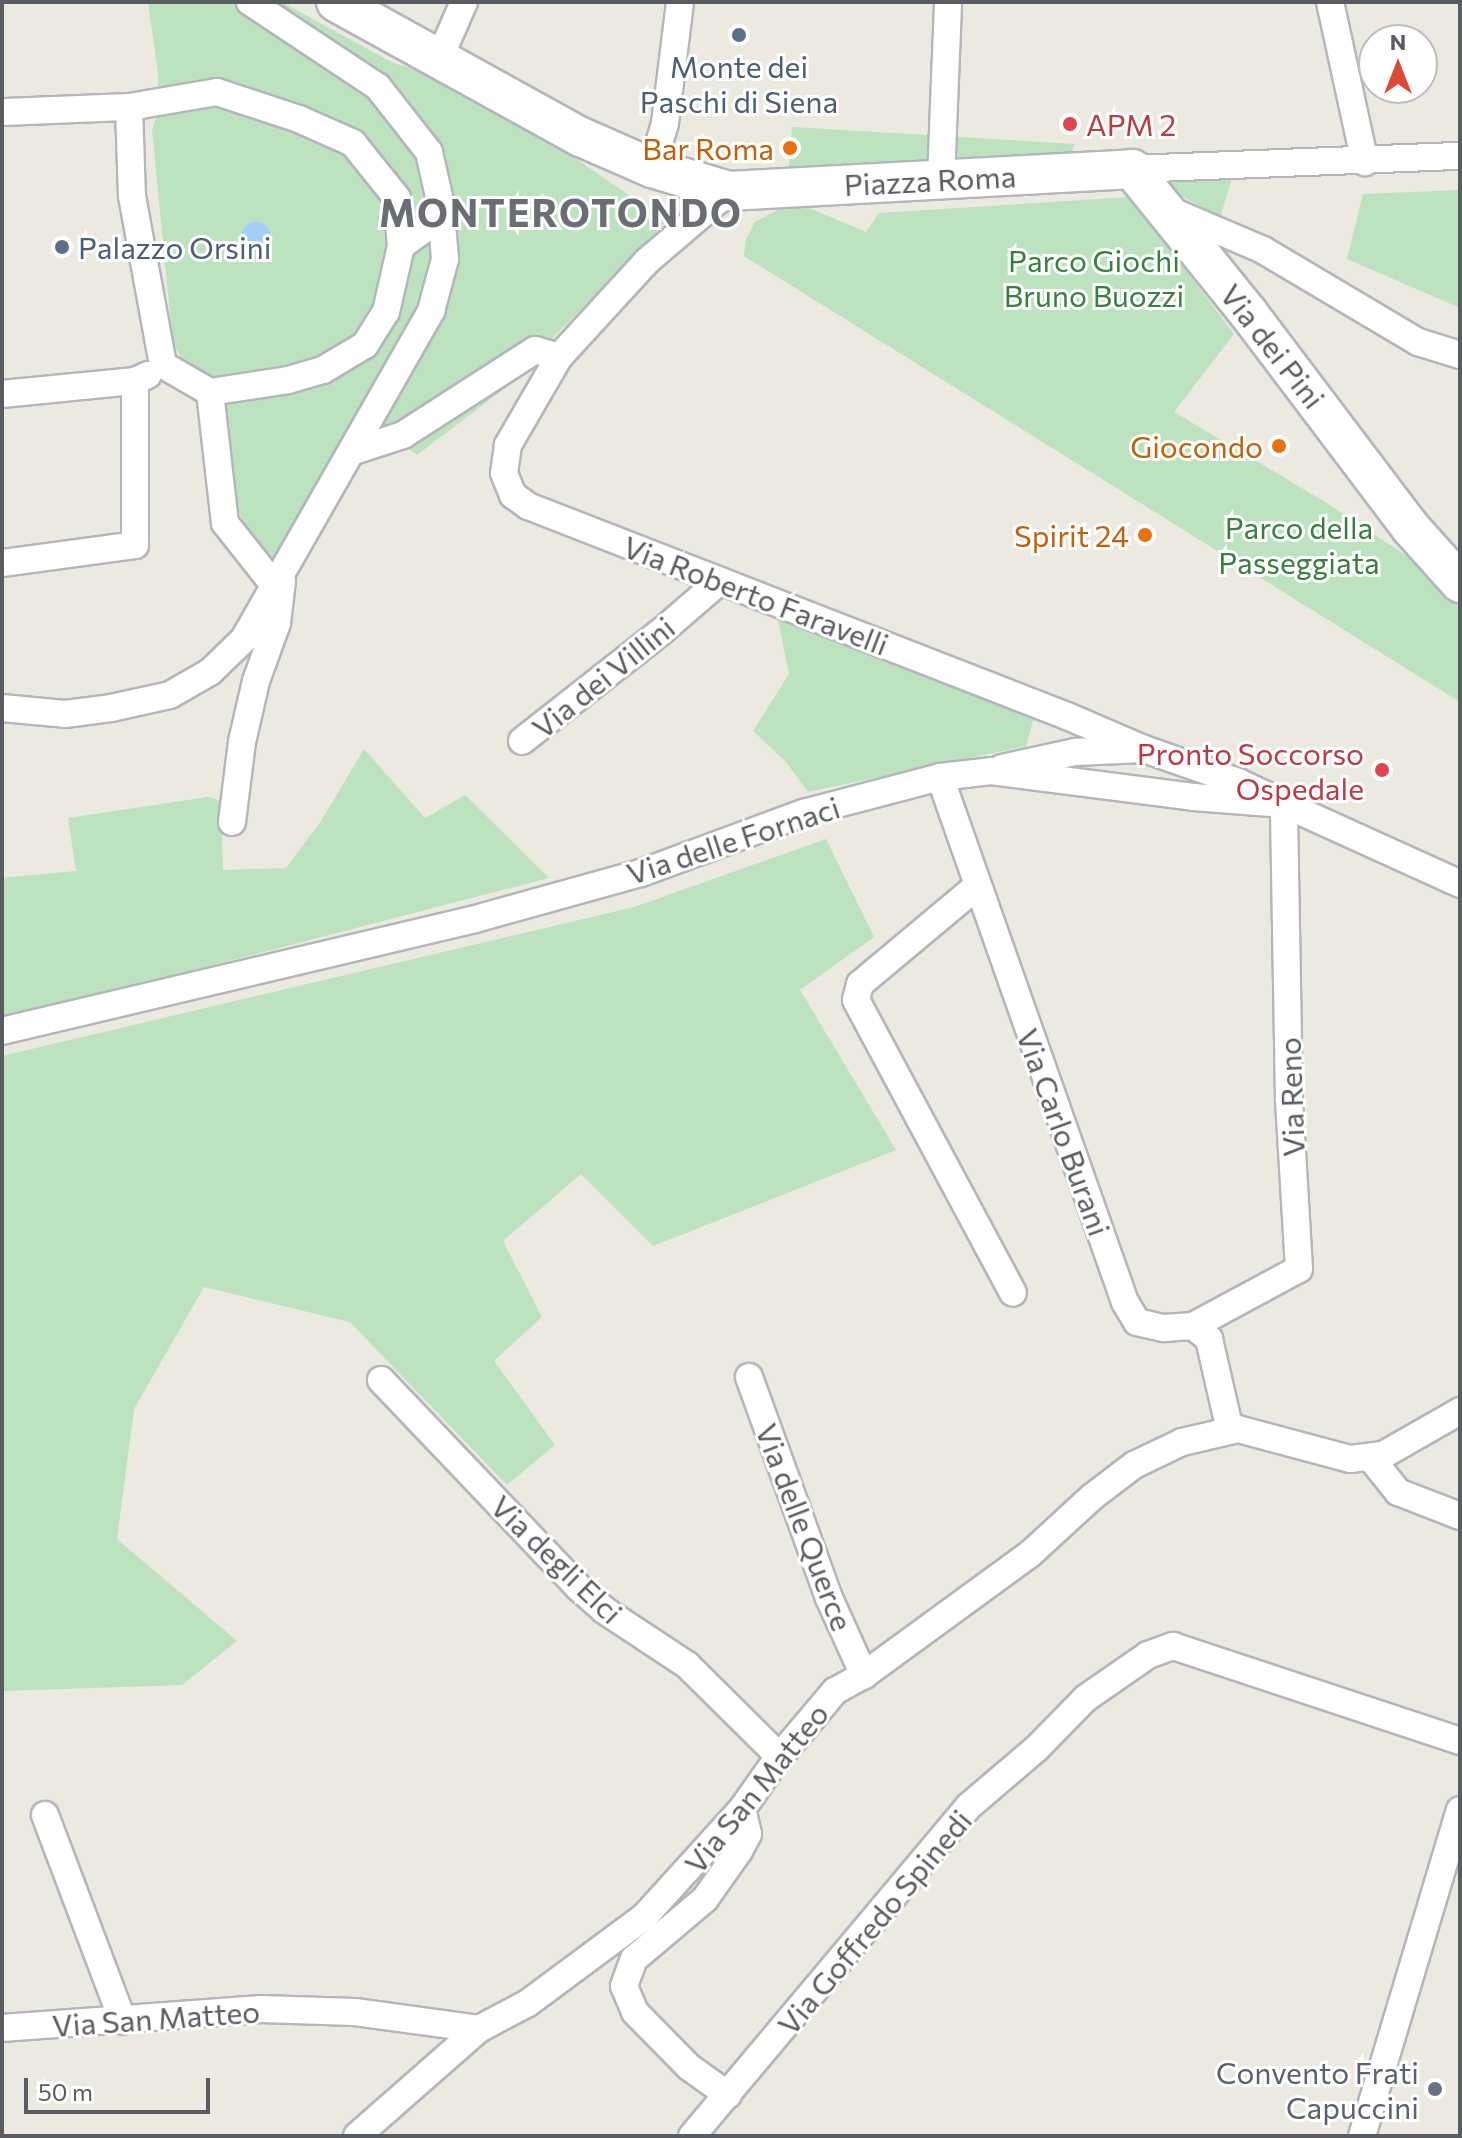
<!DOCTYPE html>
<html>
<head>
<meta charset="utf-8">
<style>
  body { margin:0 }
  #map { position:relative; width:1462px; height:2138px; overflow:hidden; background:#ebe9e0; font-family:Commissioner,sans-serif }
  div>[style] { position:absolute }
  .green>* { inset:0; background:#bde2bf }
  .water>* { inset:0; background:#a1cffa }
  .round { border-radius:50% }
  .roads { filter:drop-shadow(2px 0 #b3b6ba) drop-shadow(-2px 0 #b3b6ba) drop-shadow(0 2px #b3b6ba) drop-shadow(0 -2px #b3b6ba) }
  .minor>* { height:26px; margin:-13px; padding:0 13px; transform-origin:13px; border-radius:13px; background:#fff }
  .secondary>* { height:38px; margin:-19px; padding:0 19px; transform-origin:19px; border-radius:19px; background:#fff }
  .dots>* { width:22px; height:22px; translate:-50% -50%; box-sizing:border-box; border:4px solid #fff; border-radius:50% }
  span { translate:-50% -50%; white-space:nowrap; text-align:center; line-height:1.15; -webkit-text-stroke:6px #fff; paint-order:stroke }
  .service-label { font-size:30px; color:#4e5e75 }
  .left { translate:0 -50%; text-align:left }
  .health-label { font-size:30px; color:#be3a42 }
  .right { translate:-100% -50%; text-align:right }
  .food-label { font-size:30px; color:#c56008 }
  .street-label { font-size:30px; color:#595c60 }
  .park-label { font-size:30px; color:#38803f }
  .worship-label { font-size:30px; color:#5b616d }
  .district-label { font-size:38px; color:#6a6e72; font-weight:700; letter-spacing:2px }
  .frame { position:absolute; inset:0; border:4px solid #595c60; pointer-events:none }
  .north { position:absolute; left:1358px; top:24px; width:80px; height:80px; box-sizing:border-box; background:#fff; border:2px solid #bdbebf; border-radius:50%; rotate:0deg; font-size:22px; font-weight:700; line-height:32px; text-align:center; color:#595c60 }
  .north::after { content:''; display:block; margin:auto; width:28px; height:36px; background:#df4932; clip-path:polygon(50% 0,100% 100%,50% 72%,0 100%) }
  .scale { position:absolute; left:24px; top:2078px; width:186px; height:36px; box-sizing:border-box; border:4px solid #595c60; border-top:0; padding-left:10px; font-size:24px; line-height:28px; white-space:nowrap; color:#595c60; -webkit-text-stroke:6px #fff; paint-order:stroke }
</style>
</head>
<body>
<div id="map">
  <div class="green">
    <div style="clip-path:polygon(148px 2px,282px 2px,393px 63px,432px 74px,535px 131px,667px 221px,550px 341px,351px 452px,271px 561px,264px 560px,228px 492px,208px 399px,212px 376px,199px 372px,182px 359px,173px 344px,152px 130px,158px 111px,158px 73px)"></div>
    <div style="clip-path:polygon(792px 127px,1075px 144px,1066px 165px,789px 167px)"></div>
    <div style="clip-path:polygon(1233px 175px,1220px 217px,1158px 183px)"></div>
    <div style="clip-path:polygon(1460px 190px,1460px 308px,1347px 259px,1363px 194px)"></div>
    <div style="clip-path:polygon(1130px 197px,1234px 334px,1174px 412px,1325px 502px,1460px 591px,1460px 702px,744px 256px,746px 239px,755px 222px,787px 205px,797px 203px,866px 232px,879px 213px)"></div>
    <div style="clip-path:polygon(534px 366px,417px 455px,402px 444px)"></div>
    <div style="clip-path:polygon(776px 610px,1036px 710px,1026px 746px,808px 792px,786px 762px,753px 731px,789px 674px)"></div>
    <div style="clip-path:polygon(364px 749px,425px 818px,465px 795px,549px 878px,2px 1020px,2px 878px,76px 871px,68px 818px,208px 797px,221px 801px,223px 870px,286px 868px,321px 821px)"></div>
    <div style="clip-path:polygon(826px 839px,874px 937px,800px 990px,896px 1150px,653px 1246px,581px 1174px,503px 1241px,542px 1317px,494px 1361px,555px 1445px,507px 1485px,350px 1322px,204px 1287px,134px 1409px,117px 1539px,237px 1641px,182px 1685px,2px 1691px,2px 1056px,634px 907px)"></div>
  </div>
  <div class="water">
    <div class="round" style="left:241px;top:222px;width:30px;height:30px"></div>
  </div>
  <div class="roads">
    <div class="minor">
      <div style="left:1330px;top:2px;width:164px;rotate:77.7deg"></div>
      <div style="left:439px;top:59px;width:62px;rotate:-66.3deg"></div>
      <div style="left:2px;top:112px;width:127px;rotate:-2.3deg"></div>
      <div style="left:652px;top:168px;width:47px;rotate:-73.9deg"></div>
      <div style="left:665px;top:123px;width:122px;rotate:-82.9deg"></div>
      <div style="left:1132px;top:169px;width:328px;rotate:-2.3deg"></div>
      <div style="left:941px;top:179px;width:177px;rotate:-87.7deg"></div>
      <div style="left:729px;top:191px;width:108px;rotate:139.5deg"></div>
      <div style="left:647px;top:261px;width:130px;rotate:132.5deg"></div>
      <div style="left:559px;top:357px;width:102px;rotate:120.1deg"></div>
      <div style="left:508px;top:445px;width:28px;rotate:98deg"></div>
      <div style="left:504px;top:473px;width:24px;rotate:68deg"></div>
      <div style="left:513px;top:495px;width:19px;rotate:36deg"></div>
      <div style="left:528px;top:506px;width:578px;rotate:21.29deg"></div>
      <div style="left:1067px;top:716px;width:84px;rotate:23.2deg"></div>
      <div style="left:1167px;top:209px;width:104px;rotate:23.1deg"></div>
      <div style="left:1263px;top:250px;width:180px;rotate:30.7deg"></div>
      <div style="left:1418px;top:342px;width:44px;rotate:17.2deg"></div>
      <div style="left:401px;top:246px;width:48px;rotate:-94.8deg"></div>
      <div style="left:397px;top:198px;width:70px;rotate:-128.7deg"></div>
      <div style="left:353px;top:143px;width:59px;rotate:-156deg"></div>
      <div style="left:299px;top:119px;width:86px;rotate:-161.8deg"></div>
      <div style="left:217px;top:92px;width:89px;rotate:170.3deg"></div>
      <div style="left:129px;top:107px;width:89px;rotate:88.1deg"></div>
      <div style="left:132px;top:196px;width:172px;rotate:79.6deg"></div>
      <div style="left:163px;top:365px;width:54px;rotate:29.9deg"></div>
      <div style="left:210px;top:392px;width:79px;rotate:-8.7deg"></div>
      <div style="left:288px;top:380px;width:36px;rotate:-16deg"></div>
      <div style="left:323px;top:370px;width:49px;rotate:-30.8deg"></div>
      <div style="left:365px;top:345px;width:39px;rotate:-58deg"></div>
      <div style="left:386px;top:312px;width:68px;rotate:-77.2deg"></div>
      <div style="left:401px;top:246px;width:49px;rotate:-35.9deg"></div>
      <div style="left:210px;top:392px;width:132px;rotate:83.5deg"></div>
      <div style="left:225px;top:523px;width:79px;rotate:51.7deg"></div>
      <div style="left:2px;top:394px;width:134px;rotate:-5.6deg"></div>
      <div style="left:135px;top:381px;width:14px;rotate:-25deg"></div>
      <div style="left:351px;top:452px;width:55px;rotate:-18.1deg"></div>
      <div style="left:403px;top:435px;width:157px;rotate:-32.8deg"></div>
      <div style="left:535px;top:350px;width:25px;rotate:16deg"></div>
      <div style="left:2px;top:563px;width:134px;rotate:-7.7deg"></div>
      <div style="left:135px;top:545px;width:164px;rotate:-90deg"></div>
      <div style="left:2px;top:708px;width:63px;rotate:5.4deg"></div>
      <div style="left:65px;top:714px;width:46px;rotate:-7.4deg"></div>
      <div style="left:111px;top:708px;width:60px;rotate:-12.4deg"></div>
      <div style="left:170px;top:695px;width:46px;rotate:-29.9deg"></div>
      <div style="left:210px;top:672px;width:47px;rotate:-44.1deg"></div>
      <div style="left:244px;top:639px;width:378px;rotate:-60.3deg"></div>
      <div style="left:431px;top:311px;width:54px;rotate:-74.9deg"></div>
      <div style="left:445px;top:259px;width:58px;rotate:-94.9deg"></div>
      <div style="left:440px;top:201px;width:50px;rotate:-102.7deg"></div>
      <div style="left:429px;top:152px;width:83px;rotate:-128.1deg"></div>
      <div style="left:378px;top:87px;width:154px;rotate:-146.4deg"></div>
      <div style="left:522px;top:741px;width:178px;rotate:-38.2deg"></div>
      <div style="left:662px;top:631px;width:77px;rotate:-40.8deg"></div>
      <div style="left:1002px;top:768px;width:75px;rotate:-12.4deg"></div>
      <div style="left:1075px;top:752px;width:69px;rotate:-2.5deg"></div>
      <div style="left:1144px;top:749px;width:100px;rotate:19.3deg"></div>
      <div style="left:1238px;top:782px;width:38px;rotate:25deg"></div>
      <div style="left:940px;top:777px;width:557px;rotate:70.59deg"></div>
      <div style="left:1125px;top:1302px;width:23px;rotate:59deg"></div>
      <div style="left:1137px;top:1322px;width:28px;rotate:13deg"></div>
      <div style="left:1164px;top:1328px;width:29px;rotate:-4deg"></div>
      <div style="left:1193px;top:1326px;width:21px;rotate:39deg"></div>
      <div style="left:1209px;top:1339px;width:94px;rotate:77.1deg"></div>
      <div style="left:232px;top:822px;width:81px;rotate:-82.9deg"></div>
      <div style="left:242px;top:742px;width:63px;rotate:-77.1deg"></div>
      <div style="left:256px;top:681px;width:62px;rotate:-70.1deg"></div>
      <div style="left:277px;top:623px;width:42px;rotate:-83.2deg"></div>
      <div style="left:976px;top:887px;width:151px;rotate:140.1deg"></div>
      <div style="left:860px;top:984px;width:16px;rotate:104deg"></div>
      <div style="left:856px;top:1000px;width:332px;rotate:61.8deg"></div>
      <div style="left:2px;top:1031px;width:486px;rotate:-13.3deg"></div>
      <div style="left:475px;top:919px;width:172px;rotate:-15.5deg"></div>
      <div style="left:641px;top:873px;width:173px;rotate:-20.3deg"></div>
      <div style="left:803px;top:813px;width:142px;rotate:-14.7deg"></div>
      <div style="left:940px;top:777px;width:51px;rotate:-6.7deg"></div>
      <div style="left:991px;top:771px;width:204px;rotate:7.3deg"></div>
      <div style="left:1193px;top:797px;width:91px;rotate:4.4deg"></div>
      <div style="left:1284px;top:804px;width:193px;rotate:24.4deg"></div>
      <div style="left:1193px;top:1326px;width:120px;rotate:-28.3deg"></div>
      <div style="left:1299px;top:1269px;width:170px;rotate:-93.4deg"></div>
      <div style="left:1289px;top:1099px;width:295px;rotate:-91deg"></div>
      <div style="left:749px;top:1377px;width:235px;rotate:70.1deg"></div>
      <div style="left:829px;top:1598px;width:85px;rotate:65.6deg"></div>
      <div style="left:381px;top:1380px;width:287px;rotate:46.4deg"></div>
      <div style="left:579px;top:1588px;width:33px;rotate:41deg"></div>
      <div style="left:604px;top:1610px;width:100px;rotate:33.5deg"></div>
      <div style="left:687px;top:1665px;width:129px;rotate:44.7deg"></div>
      <div style="left:1370px;top:1457px;width:45px;rotate:51.3deg"></div>
      <div style="left:1398px;top:1492px;width:66px;rotate:21.2deg"></div>
      <div style="left:45px;top:1815px;width:220px;rotate:69.3deg"></div>
      <div style="left:2px;top:2028px;width:260px;rotate:-4.2deg"></div>
      <div style="left:261px;top:2009px;width:94px;rotate:1.8deg"></div>
      <div style="left:355px;top:2012px;width:125px;rotate:7.8deg"></div>
      <div style="left:479px;top:2029px;width:55px;rotate:-28deg"></div>
      <div style="left:528px;top:2003px;width:146px;rotate:-36.6deg"></div>
      <div style="left:645px;top:1916px;width:144px;rotate:-47.8deg"></div>
      <div style="left:742px;top:1809px;width:57px;rotate:-54.9deg"></div>
      <div style="left:775px;top:1762px;width:93px;rotate:-49.8deg"></div>
      <div style="left:835px;top:1691px;width:33px;rotate:-29deg"></div>
      <div style="left:864px;top:1675px;width:205px;rotate:-36.1deg"></div>
      <div style="left:1030px;top:1554px;width:84px;rotate:-42.6deg"></div>
      <div style="left:1092px;top:1497px;width:53px;rotate:-37.3deg"></div>
      <div style="left:1134px;top:1465px;width:53px;rotate:-25.6deg"></div>
      <div style="left:1182px;top:1442px;width:57px;rotate:-13.1deg"></div>
      <div style="left:1238px;top:1429px;width:116px;rotate:15deg"></div>
      <div style="left:1350px;top:1459px;width:33px;rotate:-7deg"></div>
      <div style="left:1383px;top:1455px;width:89px;rotate:-29.7deg"></div>
      <div style="left:728px;top:2095px;width:48px;rotate:-144.3deg"></div>
      <div style="left:689px;top:2067px;width:77px;rotate:-134.5deg"></div>
      <div style="left:635px;top:2012px;width:28px;rotate:-113deg"></div>
      <div style="left:624px;top:1986px;width:29px;rotate:-70deg"></div>
      <div style="left:634px;top:1959px;width:93px;rotate:-40.2deg"></div>
      <div style="left:705px;top:1899px;width:59px;rotate:-54.7deg"></div>
      <div style="left:739px;top:1851px;width:19px;rotate:-62deg"></div>
      <div style="left:748px;top:1834px;width:26px;rotate:-103deg"></div>
      <div style="left:357px;top:2136px;width:162px;rotate:-41.3deg"></div>
      <div style="left:692px;top:2136px;width:431px;rotate:-50deg"></div>
      <div style="left:969px;top:1806px;width:88px;rotate:-40.4deg"></div>
      <div style="left:1036px;top:1749px;width:71px;rotate:-45.6deg"></div>
      <div style="left:1086px;top:1698px;width:75px;rotate:-34.7deg"></div>
      <div style="left:1148px;top:1655px;width:27px;rotate:-20deg"></div>
      <div style="left:1173px;top:1646px;width:302px;rotate:18.3deg"></div>
      <div style="left:1362px;top:2136px;width:340px;rotate:-73.3deg"></div>
    </div>
    <div class="secondary">
      <div style="left:336px;top:2px;width:280px;rotate:28.9deg"></div>
      <div style="left:581px;top:137px;width:77px;rotate:23.6deg"></div>
      <div style="left:652px;top:168px;width:80px;rotate:16.6deg"></div>
      <div style="left:729px;top:191px;width:404px;rotate:-3.1deg"></div>
      <div style="left:1132px;top:169px;width:186px;rotate:51.1deg"></div>
      <div style="left:1249px;top:314px;width:267px;rotate:52.9deg"></div>
      <div style="left:1410px;top:527px;width:75px;rotate:48.2deg"></div>
    </div>
  </div>
  <div class="dots">
    <div style="left:739px;top:35px;background:#5c6f8a"></div>
    <div style="left:1070px;top:124px;background:#e0444e"></div>
    <div style="left:790px;top:148px;background:#e8710a"></div>
    <div style="left:62px;top:247px;background:#5c6f8a"></div>
    <div style="left:1279px;top:446px;background:#e8710a"></div>
    <div style="left:1145px;top:535px;background:#e8710a"></div>
    <div style="left:1382px;top:770px;background:#e0444e"></div>
    <div style="left:1435px;top:2089px;background:#6b7280"></div>
  </div>
  <div class="service-label">
    <span style="left:739px;top:83px">Monte dei<br>Paschi di Siena</span>
    <span class="left" style="left:78px;top:247px">Palazzo Orsini</span>
  </div>
  <div class="health-label">
    <span class="left" style="left:1086px;top:124px">APM 2</span>
    <span class="right" style="left:1364px;top:770px">Pronto Soccorso<br>Ospedale</span>
  </div>
  <div class="food-label">
    <span class="right" style="left:774px;top:148px">Bar Roma</span>
    <span class="right" style="left:1263px;top:446px">Giocondo</span>
    <span class="right" style="left:1129px;top:535px">Spirit 24</span>
  </div>
  <div class="street-label">
    <span style="left:930px;top:180px;rotate:-3deg">Piazza Roma</span>
    <span style="left:1273px;top:346px;rotate:52deg">Via dei Pini</span>
    <span style="left:756px;top:595px;rotate:21deg">Via Roberto Faravelli</span>
    <span style="left:603px;top:677px;rotate:-39deg">Via dei Villini</span>
    <span style="left:733px;top:840px;rotate:-18deg">Via delle Fornaci</span>
    <span style="left:1291px;top:1097px;rotate:-92deg">Via Reno</span>
    <span style="left:1064px;top:1132px;rotate:70deg">Via Carlo Burani</span>
    <span style="left:805px;top:1527px;rotate:69deg">Via delle Querce</span>
    <span style="left:557px;top:1559px;rotate:44deg">Via degli Elci</span>
    <span style="left:756px;top:1788px;rotate:-51deg">Via San Matteo</span>
    <span style="left:874px;top:1922px;rotate:-50deg">Via Goffredo Spinedi</span>
    <span style="left:156px;top:2018px;rotate:-4deg">Via San Matteo</span>
  </div>
  <div class="park-label">
    <span style="left:1094px;top:277px">Parco Giochi<br>Bruno Buozzi</span>
    <span style="left:1299px;top:544px">Parco della<br>Passeggiata</span>
  </div>
  <div class="worship-label">
    <span class="right" style="left:1419px;top:2089px">Convento Frati<br>Capuccini</span>
  </div>
  <div class="district-label">
    <span style="left:561px;top:212px">MONTEROTONDO</span>
  </div>
  <div class="frame"></div>
  <div class="north">N</div>
  <div class="scale">50 m</div>
</div>
</body>
</html>
